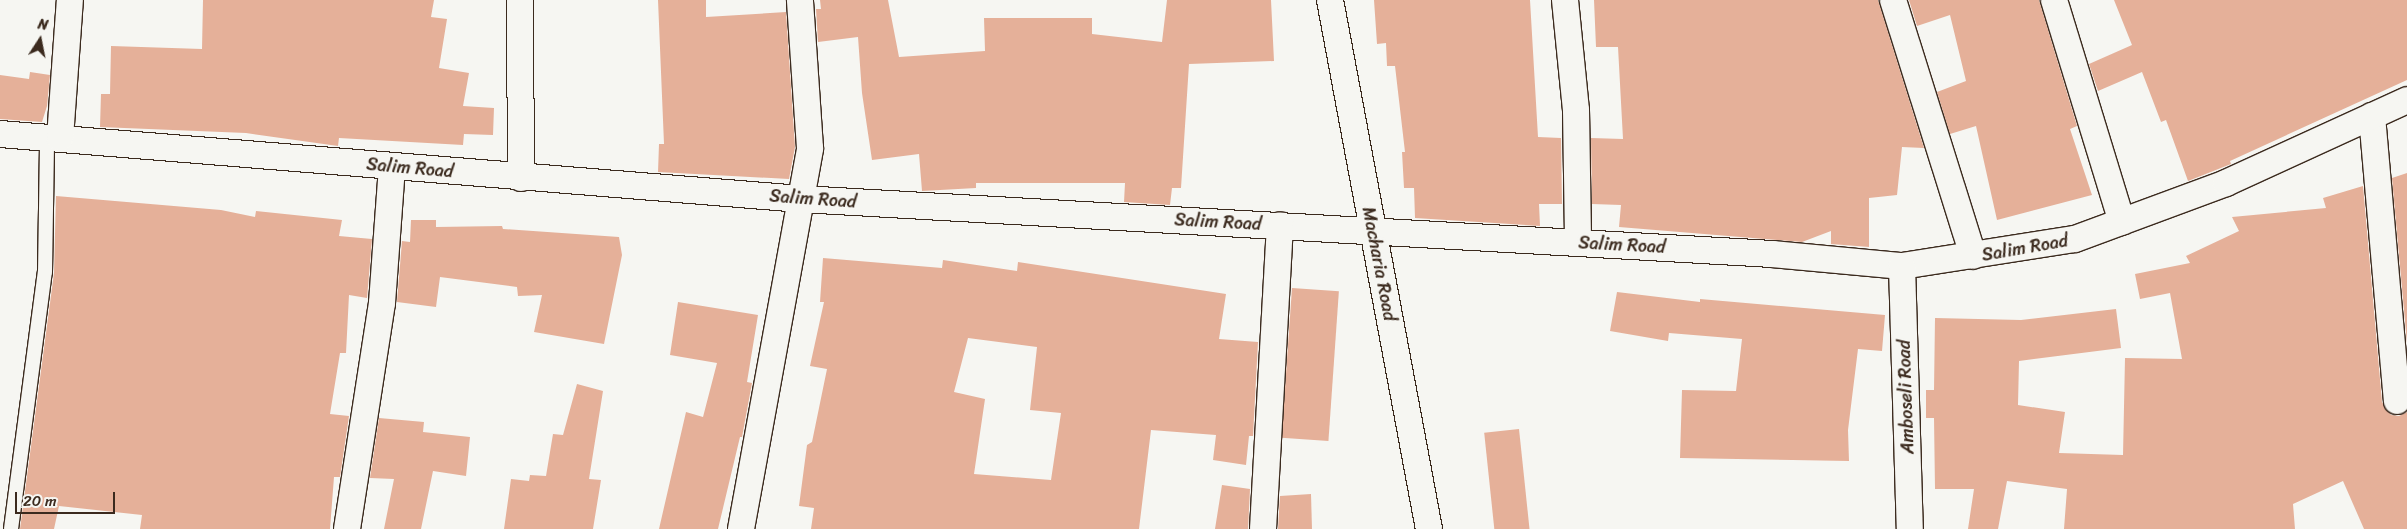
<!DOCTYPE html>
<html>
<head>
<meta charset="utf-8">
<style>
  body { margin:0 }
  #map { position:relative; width:2407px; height:529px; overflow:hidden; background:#f6f6f2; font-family:Sriracha,sans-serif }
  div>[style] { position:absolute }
  .building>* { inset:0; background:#e5b099; transform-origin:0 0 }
  .roads { filter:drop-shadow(1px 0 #3b2a1e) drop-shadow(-1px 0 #3b2a1e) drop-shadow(0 1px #3b2a1e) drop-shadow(0 -1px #3b2a1e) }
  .service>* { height:14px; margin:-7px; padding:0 7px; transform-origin:7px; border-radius:7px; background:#f6f6f2 }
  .minor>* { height:26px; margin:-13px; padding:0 13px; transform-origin:13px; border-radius:13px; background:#f6f6f2 }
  span { translate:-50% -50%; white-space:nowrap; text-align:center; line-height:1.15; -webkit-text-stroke:4.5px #f6f6f2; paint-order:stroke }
  .street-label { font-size:18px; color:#3b2a1e }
  .north { position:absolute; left:15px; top:15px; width:50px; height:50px; -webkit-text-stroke:4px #f6f6f2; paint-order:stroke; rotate:11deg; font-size:14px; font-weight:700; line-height:20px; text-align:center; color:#3b2a1e }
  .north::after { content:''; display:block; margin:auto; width:18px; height:22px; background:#3b2a1e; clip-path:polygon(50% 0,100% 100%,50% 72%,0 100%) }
  .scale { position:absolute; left:15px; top:492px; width:100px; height:22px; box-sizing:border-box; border:2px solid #3b2a1e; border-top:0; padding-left:6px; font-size:15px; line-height:18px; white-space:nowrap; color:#3b2a1e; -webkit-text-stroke:4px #f6f6f2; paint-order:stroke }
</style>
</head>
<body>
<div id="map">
  <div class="building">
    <div style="clip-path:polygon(203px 0,434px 0,431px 17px,447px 19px,439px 68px,469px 73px,463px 106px,494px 108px,493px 135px,464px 134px,463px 145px,339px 138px,338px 146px,246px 133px,100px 127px,101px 94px,110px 94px,111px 46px,202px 49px)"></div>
    <div style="clip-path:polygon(658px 0,706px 0,706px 17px,786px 12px,795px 147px,789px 179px,658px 172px,659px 144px,664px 144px)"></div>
    <div style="clip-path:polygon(820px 0,888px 0,899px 57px,985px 51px,984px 18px,1092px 18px,1092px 34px,1162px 42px,1167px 0,1271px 0,1274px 61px,1189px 64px,1181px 188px,1172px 188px,1170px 205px,1124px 202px,1125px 183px,976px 183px,976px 188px,922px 191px,919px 154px,872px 160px,862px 93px,858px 37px,818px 42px,816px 9px,821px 9px)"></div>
    <div style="clip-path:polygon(1374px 0,1530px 0,1538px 137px,1561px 138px,1562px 204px,1539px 204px,1540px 226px,1415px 218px,1414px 188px,1404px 188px,1402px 152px,1405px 152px,1395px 66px,1387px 66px,1386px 43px,1377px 44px)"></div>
    <div style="clip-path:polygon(1594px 0,1878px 0,1924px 148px,1902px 147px,1897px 195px,1869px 198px,1869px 247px,1831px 244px,1831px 231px,1802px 242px,1619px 227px,1621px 205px,1592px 204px,1591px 138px,1623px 139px,1618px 47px,1596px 47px)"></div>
    <div style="clip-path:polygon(1909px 0,2039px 0,2077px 126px,2070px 129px,2092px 195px,1997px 220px,1976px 126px,1950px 134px,1937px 92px,1966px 81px,1950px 15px,1917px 26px)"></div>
    <div style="clip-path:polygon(2114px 0,2407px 0,2407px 80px,2230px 161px,2231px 164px,2188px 181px,2166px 120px,2161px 122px,2142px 72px,2098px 91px,2089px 64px,2132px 45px)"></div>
    <div style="clip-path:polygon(30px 72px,50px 75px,47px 106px,42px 122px,0 119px,0 75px,29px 79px)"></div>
    <div style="clip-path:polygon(2407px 173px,2407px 343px,2392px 178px)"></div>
    <div style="clip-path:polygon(2363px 186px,2382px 402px,2391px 415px,2399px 416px,2407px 412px,2407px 529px,2364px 529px,2343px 481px,2293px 504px,2295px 529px,2064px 529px,2067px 489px,2007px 481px,1998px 529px,1968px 529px,1974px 489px,1935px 489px,1934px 418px,1926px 418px,1926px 390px,1934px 390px,1935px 318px,2021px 320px,2116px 309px,2121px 348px,2019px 361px,2018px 405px,2065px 412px,2059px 453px,2123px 455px,2125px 358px,2182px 359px,2170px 293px,2140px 299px,2135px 274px,2190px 263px,2186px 256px,2239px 231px,2232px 217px,2326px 208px,2323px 198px)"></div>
    <div style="clip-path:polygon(56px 196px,221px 210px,255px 217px,256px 211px,342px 220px,339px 236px,372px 239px,367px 298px,349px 295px,346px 353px,340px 353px,330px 414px,349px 416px,340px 477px,334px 477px,330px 529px,140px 529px,142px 515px,59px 506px,54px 529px,20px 529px,54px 273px)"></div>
    <div style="clip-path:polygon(411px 220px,436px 220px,436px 227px,502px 226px,503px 229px,619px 237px,622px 255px,604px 344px,534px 332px,542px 295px,518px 296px,517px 287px,440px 277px,436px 307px,397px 302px,402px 241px,410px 242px)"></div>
    <div style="clip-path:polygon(evenodd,823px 258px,942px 268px,943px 260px,1017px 271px,1018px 262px,1226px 294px,1219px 339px,1258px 342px,1253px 436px,1249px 436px,1246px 465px,1213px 460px,1216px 435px,1151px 430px,1139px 529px,811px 529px,814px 508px,799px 506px,807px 445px,812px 442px,827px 369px,810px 366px,824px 302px,820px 302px,823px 258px,968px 338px,1037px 347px,1030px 410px,1061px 413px,1051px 480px,974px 474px,985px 399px,954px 392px,968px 338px)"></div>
    <div style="left:1292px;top:288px;width:47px;height:150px;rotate:4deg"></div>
    <div style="clip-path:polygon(1617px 292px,1700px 302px,1700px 299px,1885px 315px,1882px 351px,1858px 349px,1848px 430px,1849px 461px,1680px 458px,1682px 390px,1736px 391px,1742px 339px,1669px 333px,1668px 341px,1610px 331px)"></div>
    <div style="clip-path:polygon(678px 302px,758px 315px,747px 382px,752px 383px,742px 437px,740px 437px,718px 529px,659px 529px,686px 412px,703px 417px,717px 363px,670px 355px)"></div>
    <div style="clip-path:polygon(577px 384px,603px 391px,589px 479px,601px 480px,593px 529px,504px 529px,511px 479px,529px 481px,530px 475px,546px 476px,553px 434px,563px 435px)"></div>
    <div style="clip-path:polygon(379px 418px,424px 422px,423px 432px,470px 437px,466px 476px,433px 471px,421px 529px,384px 529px,394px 479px,370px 478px)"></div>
    <div style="left:1519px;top:429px;width:101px;height:35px;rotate:84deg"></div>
    <div style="clip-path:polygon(1222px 485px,1250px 489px,1248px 529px,1215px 529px)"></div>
    <div style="clip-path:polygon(1311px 494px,1312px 529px,1278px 529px,1280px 496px)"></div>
  </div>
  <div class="roads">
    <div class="service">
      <div style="left:11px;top:529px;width:259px;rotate:-82.5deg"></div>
      <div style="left:45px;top:272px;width:134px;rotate:-89.1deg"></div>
    </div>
    <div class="minor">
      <div style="left:520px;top:0;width:178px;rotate:89.7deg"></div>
      <div style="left:1330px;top:0;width:538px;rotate:79.4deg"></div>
      <div style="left:1565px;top:0;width:111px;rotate:84.3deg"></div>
      <div style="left:1576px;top:110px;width:132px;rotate:89.1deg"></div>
      <div style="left:1893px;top:0;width:268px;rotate:72.6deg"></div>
      <div style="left:2054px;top:0;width:232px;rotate:73deg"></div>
      <div style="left:2372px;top:116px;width:286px;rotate:85deg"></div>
      <div style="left:0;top:134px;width:804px;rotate:4.64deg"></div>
      <div style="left:801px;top:199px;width:973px;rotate:3.24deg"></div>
      <div style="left:1772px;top:254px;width:131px;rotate:5.3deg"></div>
      <div style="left:1902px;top:266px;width:175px;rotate:-8.9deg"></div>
      <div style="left:2075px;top:239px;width:161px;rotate:-20.3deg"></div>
      <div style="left:2226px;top:183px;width:199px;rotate:-24.6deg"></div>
      <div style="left:60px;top:138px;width:138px;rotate:-85.9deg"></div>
      <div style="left:1902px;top:266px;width:263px;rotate:88.3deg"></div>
      <div style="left:347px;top:529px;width:229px;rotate:-81.2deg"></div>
      <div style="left:382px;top:303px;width:136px;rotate:-85.8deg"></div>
      <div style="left:741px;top:529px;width:387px;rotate:-79.7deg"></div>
      <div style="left:810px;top:148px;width:148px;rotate:-93.9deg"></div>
      <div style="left:1263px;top:529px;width:304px;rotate:-86.8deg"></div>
    </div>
  </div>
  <div class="street-label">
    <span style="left:410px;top:168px;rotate:5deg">Salim Road</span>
    <span style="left:813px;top:199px;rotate:4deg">Salim Road</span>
    <span style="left:1218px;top:222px;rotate:3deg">Salim Road</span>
    <span style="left:1622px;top:245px;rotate:3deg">Salim Road</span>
    <span style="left:2025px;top:248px;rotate:-10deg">Salim Road</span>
    <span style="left:1379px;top:264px;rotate:79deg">Macharia Road</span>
    <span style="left:1906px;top:397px;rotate:-92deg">Amboseli Road</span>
  </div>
  <div class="north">N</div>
  <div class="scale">20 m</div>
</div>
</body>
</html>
